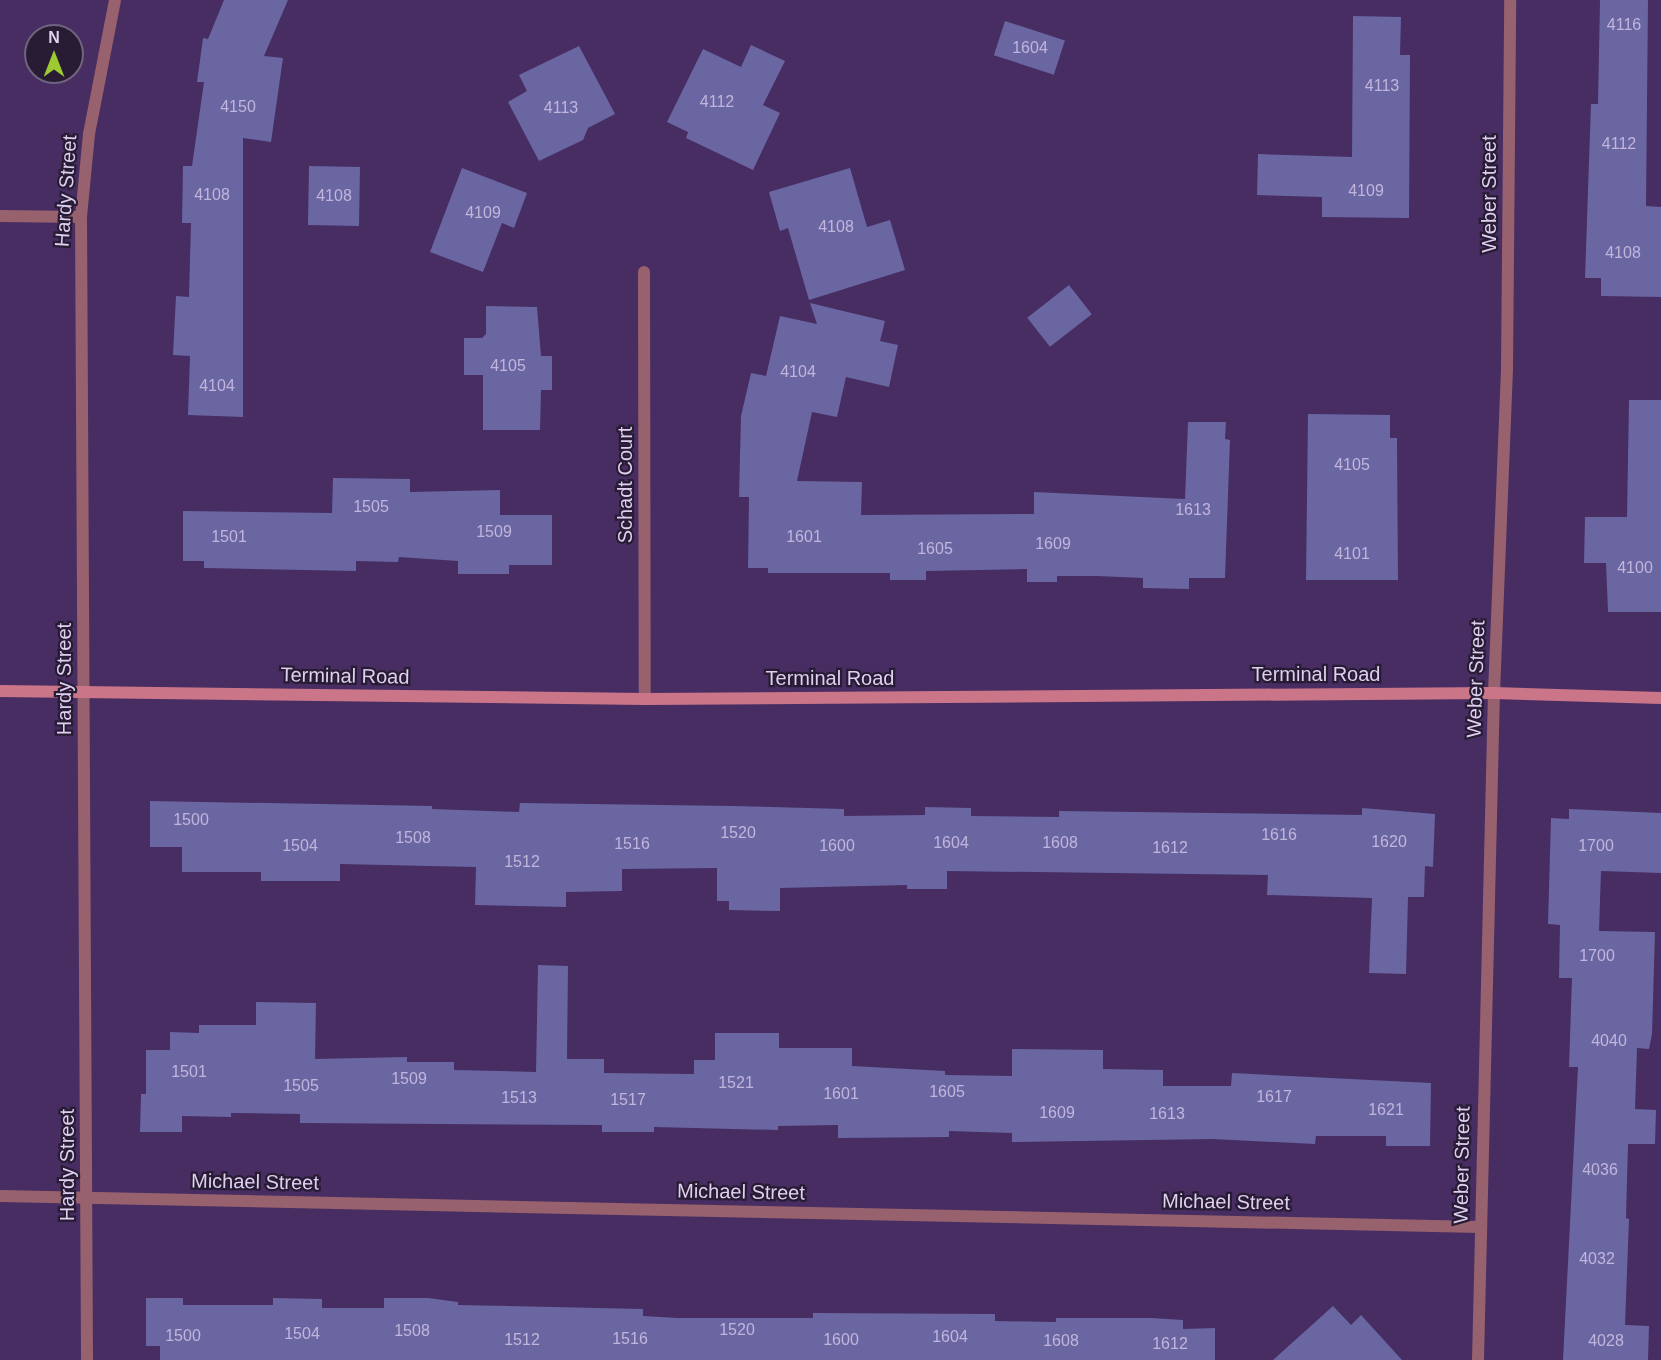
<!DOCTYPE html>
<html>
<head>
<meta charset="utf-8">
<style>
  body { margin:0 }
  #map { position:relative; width:1661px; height:1360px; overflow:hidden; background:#472d62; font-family:Helvetica,sans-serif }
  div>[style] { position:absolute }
  .building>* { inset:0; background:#6966a2; transform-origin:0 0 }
  .minor>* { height:12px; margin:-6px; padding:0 6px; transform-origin:6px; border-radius:6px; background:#98616e }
  .secondary>* { height:12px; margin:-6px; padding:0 6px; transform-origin:6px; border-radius:6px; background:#cb7589 }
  span { translate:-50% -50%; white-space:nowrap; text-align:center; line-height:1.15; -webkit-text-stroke:4.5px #281c34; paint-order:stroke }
  .number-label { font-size:16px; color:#c1b5dc }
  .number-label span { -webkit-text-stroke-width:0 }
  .street-label { font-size:20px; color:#decff0 }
  .north { position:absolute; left:24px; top:24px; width:60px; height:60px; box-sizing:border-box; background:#281c34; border:2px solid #71647f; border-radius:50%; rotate:0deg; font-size:16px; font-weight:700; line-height:24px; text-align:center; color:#decff0 }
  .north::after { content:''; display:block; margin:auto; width:21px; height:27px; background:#9dca31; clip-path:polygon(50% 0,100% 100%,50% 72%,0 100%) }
</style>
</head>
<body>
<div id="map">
  <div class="building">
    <div style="clip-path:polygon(224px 0,288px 0,264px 56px,283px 58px,271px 142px,243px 138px,243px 417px,188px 415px,190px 356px,173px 355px,176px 296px,189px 297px,191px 223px,182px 223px,183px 166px,192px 166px,204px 82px,197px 82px,203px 38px,208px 39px)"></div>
    <div style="clip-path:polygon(1600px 0,1648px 0,1646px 206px,1661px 207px,1661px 297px,1601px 296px,1601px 278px,1585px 278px,1591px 104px,1598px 104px)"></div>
    <div style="clip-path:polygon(1353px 16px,1401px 17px,1400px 55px,1410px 55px,1409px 218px,1322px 217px,1322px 197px,1257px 195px,1258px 154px,1352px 157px)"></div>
    <div style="left:1005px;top:21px;width:63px;height:36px;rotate:18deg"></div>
    <div style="clip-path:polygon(751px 45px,785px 61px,763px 105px,780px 113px,753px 170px,686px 138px,688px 132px,667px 122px,703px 49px,741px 67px)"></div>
    <div style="clip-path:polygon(579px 46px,615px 114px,588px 128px,583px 140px,539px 161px,508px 102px,527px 91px,519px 75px)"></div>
    <div style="left:309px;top:166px;width:51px;height:59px;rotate:1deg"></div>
    <div style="clip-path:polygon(462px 168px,527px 193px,514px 228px,502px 223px,483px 272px,430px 252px)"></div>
    <div style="clip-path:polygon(850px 168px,867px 227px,890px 220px,905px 270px,809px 300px,788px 228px,780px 231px,769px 192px)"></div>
    <div style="left:1069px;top:285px;width:37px;height:53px;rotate:52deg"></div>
    <div style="clip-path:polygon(810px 303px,885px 321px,880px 341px,898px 345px,889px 387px,846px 377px,837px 417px,812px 412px,797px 481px,862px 482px,861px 515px,1034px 514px,1034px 492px,1185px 499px,1188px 422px,1226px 422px,1225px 439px,1230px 440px,1225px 578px,1189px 578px,1189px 589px,1143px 588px,1143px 578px,1097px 576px,1057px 576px,1057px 582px,1027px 582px,1027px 569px,926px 571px,926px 580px,890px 580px,890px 573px,768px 573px,768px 568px,748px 568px,749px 497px,739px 497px,741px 416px,751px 373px,766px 376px,780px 316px,817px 324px)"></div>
    <div style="clip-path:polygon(486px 306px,537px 307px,541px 356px,552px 356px,552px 390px,541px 390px,540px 430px,483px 430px,483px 375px,464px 375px,464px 338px,482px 338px,486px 334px)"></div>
    <div style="clip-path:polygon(1629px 400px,1661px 400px,1661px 612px,1608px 612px,1606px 563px,1584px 563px,1585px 517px,1627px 517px)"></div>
    <div style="clip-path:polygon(1308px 414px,1390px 415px,1390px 438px,1397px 438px,1398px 580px,1306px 580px)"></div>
    <div style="clip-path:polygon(333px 478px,410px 479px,410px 492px,500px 490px,500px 515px,552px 515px,552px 565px,509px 565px,509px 574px,458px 574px,458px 561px,399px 557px,398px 562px,356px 561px,356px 571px,204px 568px,204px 561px,183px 561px,183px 511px,332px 513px)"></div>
    <div style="clip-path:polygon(150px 801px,432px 806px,432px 809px,519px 812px,520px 803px,733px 806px,844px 809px,844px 816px,925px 815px,925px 807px,971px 808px,971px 816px,1059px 817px,1059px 811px,1362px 815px,1362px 808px,1435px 814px,1433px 867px,1425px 866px,1424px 897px,1408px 897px,1406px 974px,1369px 973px,1372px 898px,1267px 895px,1268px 875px,947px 871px,947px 889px,907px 889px,907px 885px,780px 888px,780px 911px,729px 910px,729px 901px,717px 901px,717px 868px,622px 869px,622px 891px,566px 892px,566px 907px,475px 905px,476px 867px,340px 864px,340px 881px,261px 881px,261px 872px,182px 872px,182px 847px,150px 847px)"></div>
    <div style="clip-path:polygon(1569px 809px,1661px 813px,1661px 873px,1601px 871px,1599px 931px,1655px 932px,1652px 1034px,1649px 1049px,1637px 1048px,1635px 1109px,1656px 1110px,1655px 1144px,1628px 1144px,1626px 1218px,1629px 1219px,1625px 1325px,1649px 1326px,1648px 1360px,1563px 1360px,1578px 1067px,1569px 1067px,1572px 978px,1559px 978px,1560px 925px,1548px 924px,1551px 818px,1569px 819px)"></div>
    <div style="clip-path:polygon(538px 965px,568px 966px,567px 1059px,604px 1059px,604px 1073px,694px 1074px,694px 1060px,715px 1060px,715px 1033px,779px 1033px,779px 1048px,852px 1048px,852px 1066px,945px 1071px,945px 1075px,1012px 1076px,1012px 1049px,1103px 1050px,1103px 1069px,1163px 1070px,1163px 1086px,1231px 1086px,1232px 1073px,1431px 1083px,1430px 1146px,1386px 1146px,1386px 1136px,1316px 1136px,1315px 1144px,1213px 1139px,1012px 1142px,1012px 1133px,949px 1131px,949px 1137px,838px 1138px,838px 1125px,778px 1126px,778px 1130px,654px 1127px,654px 1132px,602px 1132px,602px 1125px,300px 1123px,300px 1114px,231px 1113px,231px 1117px,182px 1116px,182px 1132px,140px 1132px,141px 1094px,146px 1094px,146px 1050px,170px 1050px,170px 1032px,199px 1033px,199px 1025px,256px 1025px,256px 1002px,316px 1003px,315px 1059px,407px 1057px,407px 1062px,454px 1062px,454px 1070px,536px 1072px)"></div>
    <div style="clip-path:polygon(146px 1298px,183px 1298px,183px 1305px,273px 1305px,273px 1298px,322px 1299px,322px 1308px,384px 1308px,384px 1298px,428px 1298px,458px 1302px,458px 1305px,643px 1309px,643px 1316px,677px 1318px,813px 1318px,813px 1313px,995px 1314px,995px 1321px,1056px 1322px,1056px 1318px,1151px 1318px,1183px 1320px,1183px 1329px,1215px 1328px,1215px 1360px,160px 1360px,160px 1346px,146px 1346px)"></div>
    <div style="clip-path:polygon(1333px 1306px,1351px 1325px,1361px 1315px,1402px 1360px,1273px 1360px)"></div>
  </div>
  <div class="minor">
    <div style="left:0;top:216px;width:81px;rotate:0.7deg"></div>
    <div style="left:644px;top:272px;width:427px;rotate:89.9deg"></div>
    <div style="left:0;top:1196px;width:1480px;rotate:1.2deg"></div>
    <div style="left:87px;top:1360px;width:1143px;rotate:-90.3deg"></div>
    <div style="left:81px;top:217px;width:83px;rotate:-84.5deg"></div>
    <div style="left:89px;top:134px;width:136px;rotate:-79deg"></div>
    <div style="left:1478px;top:1360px;width:667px;rotate:-88.63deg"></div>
    <div style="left:1494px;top:693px;width:325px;rotate:-87.7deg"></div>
    <div style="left:1507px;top:368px;width:368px;rotate:-89.5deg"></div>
  </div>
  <div class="secondary">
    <div style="left:0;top:691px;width:645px;rotate:0.71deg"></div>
    <div style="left:645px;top:699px;width:849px;rotate:-0.4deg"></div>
    <div style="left:1494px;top:693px;width:167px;rotate:1.7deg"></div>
  </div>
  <div class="number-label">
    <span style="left:1624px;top:25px">4116</span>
    <span style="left:1030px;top:48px">1604</span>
    <span style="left:1382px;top:86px">4113</span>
    <span style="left:717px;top:102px">4112</span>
    <span style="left:238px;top:107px">4150</span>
    <span style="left:561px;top:108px">4113</span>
    <span style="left:1619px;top:144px">4112</span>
    <span style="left:1366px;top:191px">4109</span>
    <span style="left:212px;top:195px">4108</span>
    <span style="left:334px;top:196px">4108</span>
    <span style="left:483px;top:213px">4109</span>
    <span style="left:836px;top:227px">4108</span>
    <span style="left:1623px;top:253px">4108</span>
    <span style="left:508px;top:366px">4105</span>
    <span style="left:798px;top:372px">4104</span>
    <span style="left:217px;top:386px">4104</span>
    <span style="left:1352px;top:465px">4105</span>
    <span style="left:371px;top:507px">1505</span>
    <span style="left:1193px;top:510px">1613</span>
    <span style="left:494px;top:532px">1509</span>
    <span style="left:229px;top:537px">1501</span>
    <span style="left:804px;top:537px">1601</span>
    <span style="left:1053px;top:544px">1609</span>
    <span style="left:935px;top:549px">1605</span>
    <span style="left:1352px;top:554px">4101</span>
    <span style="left:1635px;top:568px">4100</span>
    <span style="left:191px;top:820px">1500</span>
    <span style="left:738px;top:833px">1520</span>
    <span style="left:1279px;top:835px">1616</span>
    <span style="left:413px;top:838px">1508</span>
    <span style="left:1389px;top:842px">1620</span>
    <span style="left:951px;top:843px">1604</span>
    <span style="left:1060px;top:843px">1608</span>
    <span style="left:632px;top:844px">1516</span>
    <span style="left:300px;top:846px">1504</span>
    <span style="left:837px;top:846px">1600</span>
    <span style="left:1596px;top:846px">1700</span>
    <span style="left:1170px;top:848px">1612</span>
    <span style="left:522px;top:862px">1512</span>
    <span style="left:1597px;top:956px">1700</span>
    <span style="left:1609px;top:1041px">4040</span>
    <span style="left:189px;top:1072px">1501</span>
    <span style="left:409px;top:1079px">1509</span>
    <span style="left:736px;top:1083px">1521</span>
    <span style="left:301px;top:1086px">1505</span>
    <span style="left:947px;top:1092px">1605</span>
    <span style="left:841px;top:1094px">1601</span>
    <span style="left:1274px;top:1097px">1617</span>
    <span style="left:519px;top:1098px">1513</span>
    <span style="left:628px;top:1100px">1517</span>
    <span style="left:1386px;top:1110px">1621</span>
    <span style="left:1057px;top:1113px">1609</span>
    <span style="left:1167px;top:1114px">1613</span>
    <span style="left:1600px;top:1170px">4036</span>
    <span style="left:1597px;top:1259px">4032</span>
    <span style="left:737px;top:1330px">1520</span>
    <span style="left:412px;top:1331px">1508</span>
    <span style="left:302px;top:1334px">1504</span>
    <span style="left:183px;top:1336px">1500</span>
    <span style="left:950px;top:1337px">1604</span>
    <span style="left:630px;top:1339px">1516</span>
    <span style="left:522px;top:1340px">1512</span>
    <span style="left:841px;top:1340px">1600</span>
    <span style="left:1061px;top:1341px">1608</span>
    <span style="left:1606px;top:1341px">4028</span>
    <span style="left:1170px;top:1344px">1612</span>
  </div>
  <div class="street-label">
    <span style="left:66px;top:191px;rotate:-86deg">Hardy Street</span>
    <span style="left:1489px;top:194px;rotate:-90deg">Weber Street</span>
    <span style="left:625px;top:485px;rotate:-90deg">Schadt Court</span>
    <span style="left:1316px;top:674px">Terminal Road</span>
    <span style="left:345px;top:676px;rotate:1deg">Terminal Road</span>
    <span style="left:830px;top:678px">Terminal Road</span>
    <span style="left:64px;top:679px;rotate:-90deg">Hardy Street</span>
    <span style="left:1476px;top:679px;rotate:-88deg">Weber Street</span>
    <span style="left:67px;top:1165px;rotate:-90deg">Hardy Street</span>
    <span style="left:1462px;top:1165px;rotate:-89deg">Weber Street</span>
    <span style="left:255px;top:1182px;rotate:1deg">Michael Street</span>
    <span style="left:741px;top:1192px;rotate:1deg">Michael Street</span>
    <span style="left:1226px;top:1202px;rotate:1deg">Michael Street</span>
  </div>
  <div class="north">N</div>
</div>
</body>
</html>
